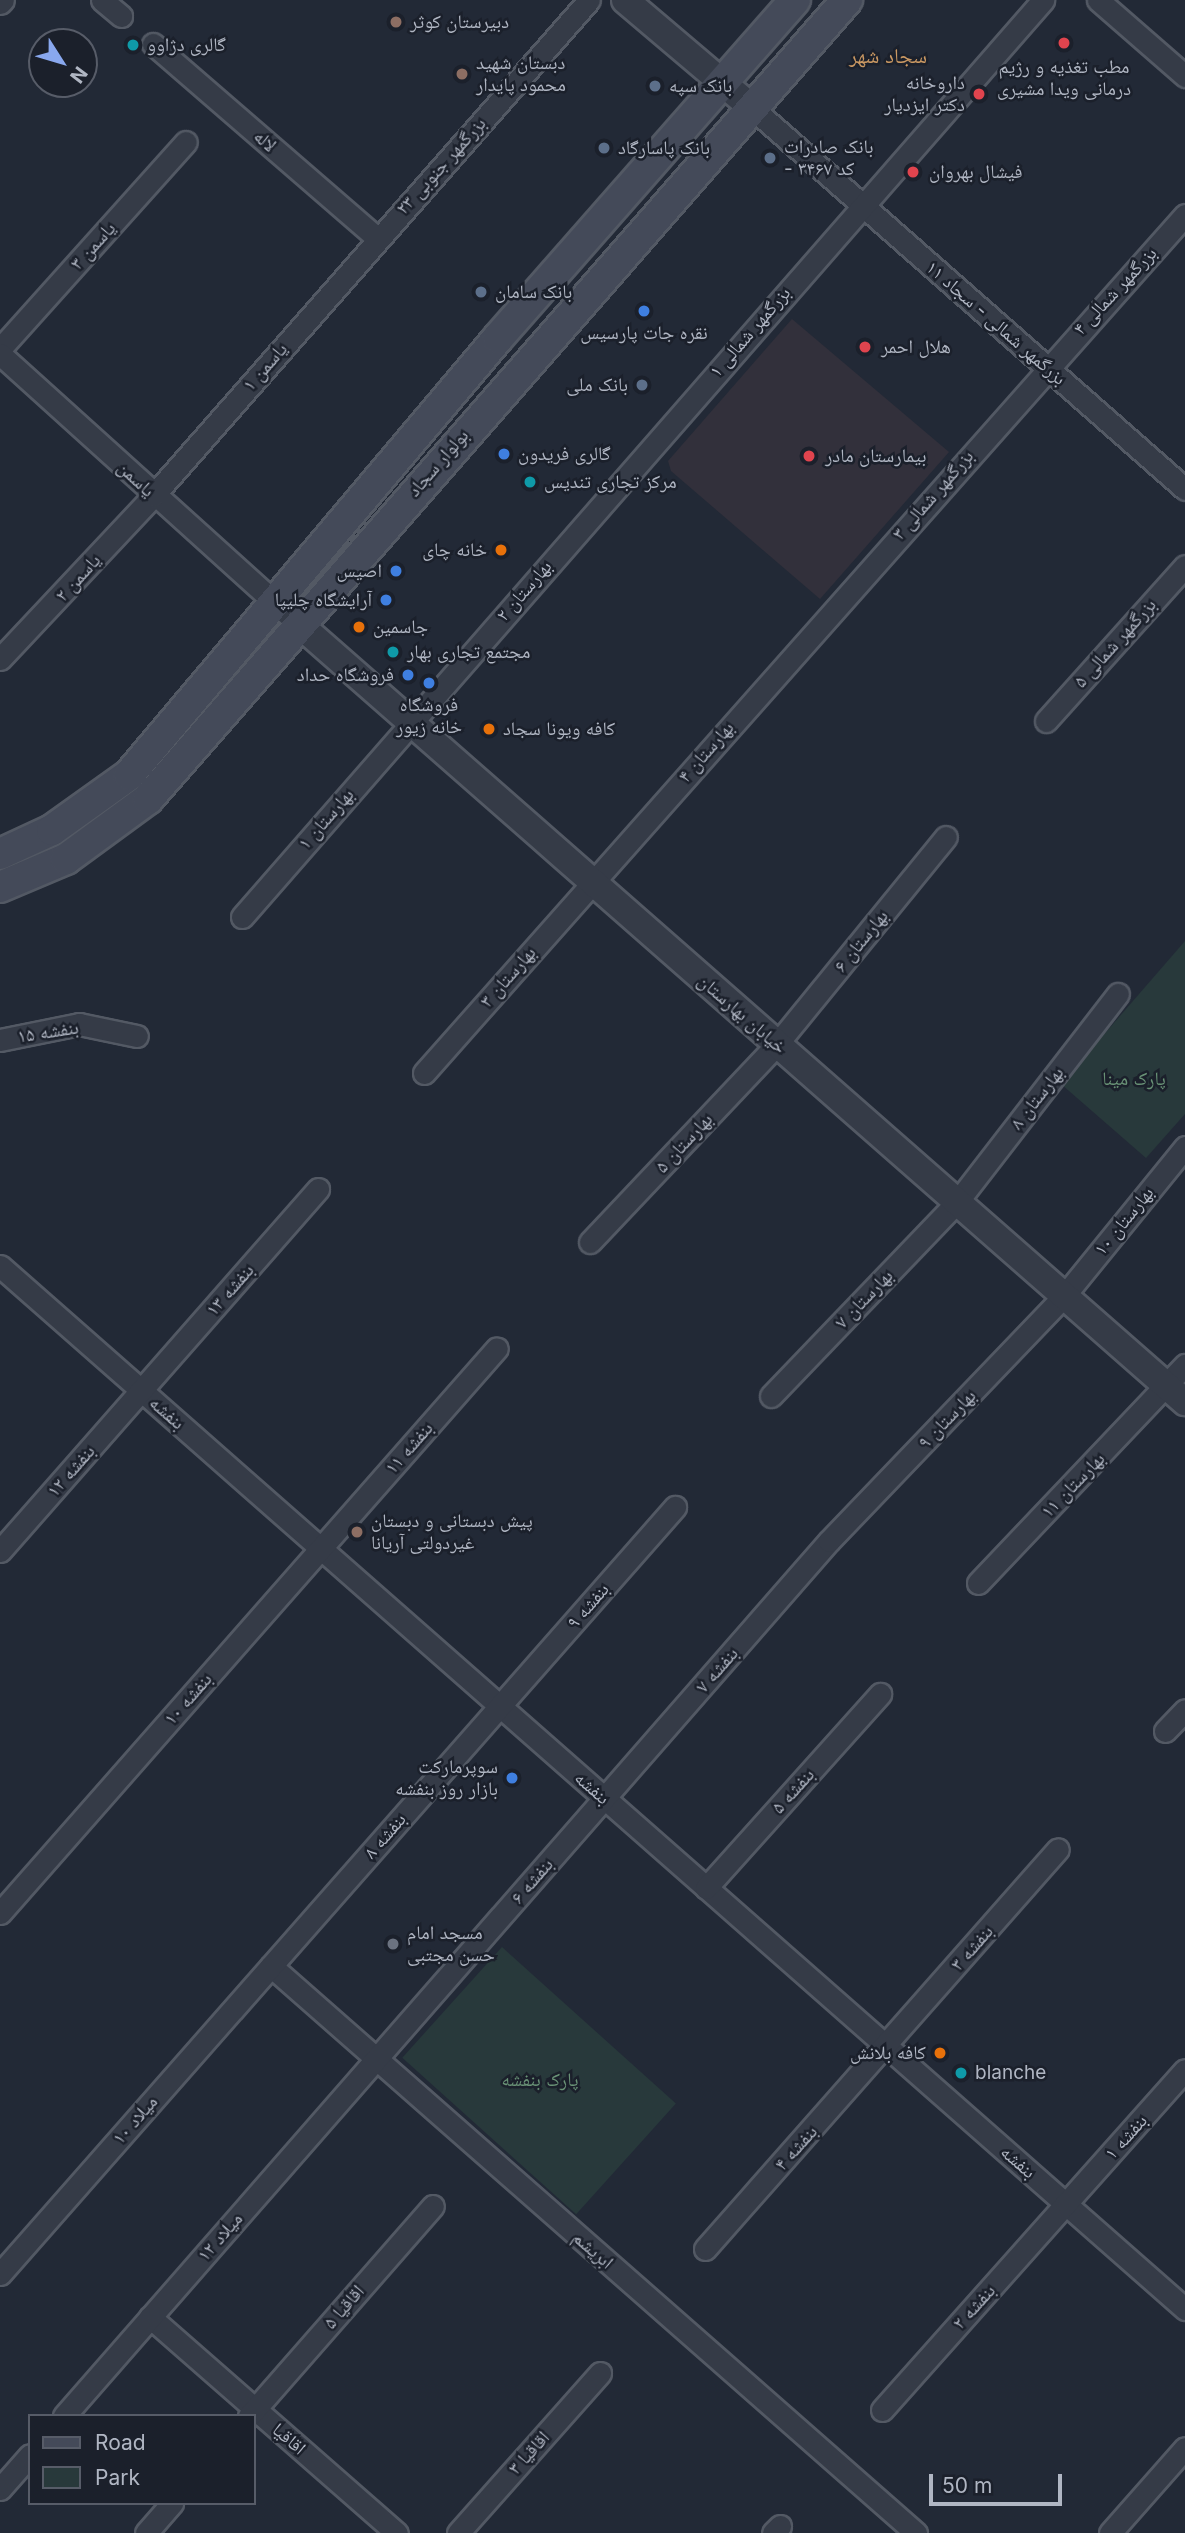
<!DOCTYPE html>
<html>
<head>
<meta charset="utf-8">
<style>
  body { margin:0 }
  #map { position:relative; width:1185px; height:2533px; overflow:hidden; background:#222936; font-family:Inter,"Noto Naskh Arabic",sans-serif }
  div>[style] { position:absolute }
  .medical>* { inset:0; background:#32303b }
  .green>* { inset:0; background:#28393b; transform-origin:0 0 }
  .roads { filter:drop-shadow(2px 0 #535964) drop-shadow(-2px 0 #535964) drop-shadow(0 2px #535964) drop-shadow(0 -2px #535964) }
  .minor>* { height:21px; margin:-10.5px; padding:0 10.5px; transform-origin:10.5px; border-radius:10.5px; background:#353b47 }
  .tertiary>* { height:26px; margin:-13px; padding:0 13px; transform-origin:13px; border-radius:13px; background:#353b47 }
  .secondary>* { height:30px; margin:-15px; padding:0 15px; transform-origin:15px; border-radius:15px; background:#444a59 }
  .dots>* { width:19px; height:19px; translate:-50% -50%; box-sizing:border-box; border:4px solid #1b202b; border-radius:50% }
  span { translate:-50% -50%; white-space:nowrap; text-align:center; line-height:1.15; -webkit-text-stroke:5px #1b202b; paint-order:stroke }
  .poi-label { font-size:19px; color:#b0b6c3 }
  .left { translate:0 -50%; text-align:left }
  .right { translate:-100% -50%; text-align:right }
  .street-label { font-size:19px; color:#b0b6c3 }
  .park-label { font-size:19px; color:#699276 }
  .neighbourhood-label { font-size:21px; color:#cb9963 }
  .legend { position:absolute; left:28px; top:2414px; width:228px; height:91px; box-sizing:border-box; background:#1b202b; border:2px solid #575c68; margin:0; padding:9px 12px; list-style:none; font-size:21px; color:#b0b6c3 }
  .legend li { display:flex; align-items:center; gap:14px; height:35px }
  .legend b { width:35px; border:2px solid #575c68 }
  .north { position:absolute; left:28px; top:28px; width:70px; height:70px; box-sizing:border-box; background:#1b202b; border:2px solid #575c68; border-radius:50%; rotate:127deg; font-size:19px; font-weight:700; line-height:28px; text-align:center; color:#b0b6c3 }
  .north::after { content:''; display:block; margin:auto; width:24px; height:32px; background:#89a8ef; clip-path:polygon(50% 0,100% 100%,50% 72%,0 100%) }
  .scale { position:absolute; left:929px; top:2474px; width:133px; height:32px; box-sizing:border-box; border:4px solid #b0b6c3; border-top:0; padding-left:9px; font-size:21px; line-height:24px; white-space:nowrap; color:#b0b6c3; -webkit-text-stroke:5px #1b202b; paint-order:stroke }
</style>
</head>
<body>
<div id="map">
  <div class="medical">
    <div style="clip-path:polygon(792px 319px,949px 452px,820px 599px,671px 471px,668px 461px)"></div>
  </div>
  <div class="green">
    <div style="clip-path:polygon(1185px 941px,1185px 1114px,1146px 1158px,1061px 1084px)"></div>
    <div style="left:502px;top:1947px;width:234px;height:149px;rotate:42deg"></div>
  </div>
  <div class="roads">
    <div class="minor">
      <div style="left:102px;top:0;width:25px;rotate:40deg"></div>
      <div style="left:1098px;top:0;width:116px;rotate:41.1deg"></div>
      <div style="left:0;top:3px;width:4px;rotate:-45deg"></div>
      <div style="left:153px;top:44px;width:296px;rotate:40.9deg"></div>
      <div style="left:751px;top:107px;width:578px;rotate:41.35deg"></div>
      <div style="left:0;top:349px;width:278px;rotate:-48.1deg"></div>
      <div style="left:0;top:354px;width:404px;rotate:42.1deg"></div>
      <div style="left:0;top:659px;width:224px;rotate:-46.8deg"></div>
      <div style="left:153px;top:496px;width:660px;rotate:-48.68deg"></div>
      <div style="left:1046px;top:721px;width:208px;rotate:-48.1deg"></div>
      <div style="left:242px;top:917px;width:1218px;rotate:-48.86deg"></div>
      <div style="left:0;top:1040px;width:81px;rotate:-11.4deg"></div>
      <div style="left:79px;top:1024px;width:59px;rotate:11.7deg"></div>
      <div style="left:424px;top:1073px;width:1147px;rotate:-48.43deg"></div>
      <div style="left:590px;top:1242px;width:272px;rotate:-46.6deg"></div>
      <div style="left:777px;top:1044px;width:267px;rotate:-50.8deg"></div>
      <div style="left:0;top:1266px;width:1579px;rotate:41.35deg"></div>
      <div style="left:771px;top:1396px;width:269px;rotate:-46.2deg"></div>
      <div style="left:957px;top:1202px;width:263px;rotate:-52.3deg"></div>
      <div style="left:0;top:1551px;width:482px;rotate:-48.7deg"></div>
      <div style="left:978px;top:1583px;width:301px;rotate:-46.5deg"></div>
      <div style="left:1165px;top:1731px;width:29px;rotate:-46deg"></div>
      <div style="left:706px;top:1888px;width:261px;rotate:-48.1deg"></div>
      <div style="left:0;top:1913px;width:752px;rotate:-48.66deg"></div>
      <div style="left:271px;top:1966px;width:859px;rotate:41.32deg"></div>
      <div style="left:705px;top:2249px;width:533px;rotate:-48.57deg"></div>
      <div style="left:0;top:2274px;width:1022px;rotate:-48.65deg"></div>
      <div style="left:150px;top:2317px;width:328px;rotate:41.2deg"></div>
      <div style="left:882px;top:2410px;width:455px;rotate:-48.3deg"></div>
      <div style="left:64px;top:2416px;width:1162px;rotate:-48.84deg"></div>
      <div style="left:829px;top:1541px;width:339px;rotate:-46.2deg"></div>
      <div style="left:1064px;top:1296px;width:192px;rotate:-50.9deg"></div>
      <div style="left:249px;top:2416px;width:279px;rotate:-48.8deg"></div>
      <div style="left:0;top:2489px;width:45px;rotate:-48.6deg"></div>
      <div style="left:146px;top:2533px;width:40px;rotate:-49deg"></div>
      <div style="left:458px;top:2533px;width:214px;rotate:-48.4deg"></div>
      <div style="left:773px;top:2533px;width:10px;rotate:-45deg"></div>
      <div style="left:1110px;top:2533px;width:113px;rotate:-48.6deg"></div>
    </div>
    <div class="tertiary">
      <div style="left:625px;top:0;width:165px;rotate:40.3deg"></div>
      <div style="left:300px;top:625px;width:1178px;rotate:41.28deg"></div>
    </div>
    <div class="secondary">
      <div style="left:0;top:854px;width:57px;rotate:-24.8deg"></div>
      <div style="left:52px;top:830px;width:95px;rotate:-35.5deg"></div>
      <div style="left:129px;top:775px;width:572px;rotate:-49.82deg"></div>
      <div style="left:498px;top:338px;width:450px;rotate:-48.7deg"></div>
      <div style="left:0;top:887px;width:72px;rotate:-23deg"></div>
      <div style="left:66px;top:859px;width:102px;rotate:-36.2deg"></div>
      <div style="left:148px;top:799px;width:1062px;rotate:-48.82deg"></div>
    </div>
  </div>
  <div class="dots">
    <div style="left:396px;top:22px;background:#8d6e63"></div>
    <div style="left:1064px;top:43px;background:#e0444e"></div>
    <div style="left:133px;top:45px;background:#0f9aa8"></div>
    <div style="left:462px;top:74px;background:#8d6e63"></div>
    <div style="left:655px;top:86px;background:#5c6f8a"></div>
    <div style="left:979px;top:94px;background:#e0444e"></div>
    <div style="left:604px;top:148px;background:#5c6f8a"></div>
    <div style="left:770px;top:158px;background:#5c6f8a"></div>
    <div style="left:913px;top:172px;background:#e0444e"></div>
    <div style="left:481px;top:292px;background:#5c6f8a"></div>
    <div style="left:644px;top:311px;background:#3f7fe0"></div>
    <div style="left:865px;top:347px;background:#e0444e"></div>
    <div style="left:642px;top:385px;background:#5c6f8a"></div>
    <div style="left:504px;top:454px;background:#3f7fe0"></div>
    <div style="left:809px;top:456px;background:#e0444e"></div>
    <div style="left:530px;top:482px;background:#0f9aa8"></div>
    <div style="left:501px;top:550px;background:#e8710a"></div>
    <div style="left:396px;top:571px;background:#3f7fe0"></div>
    <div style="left:386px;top:600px;background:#3f7fe0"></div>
    <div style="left:359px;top:627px;background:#e8710a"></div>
    <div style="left:393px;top:652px;background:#0f9aa8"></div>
    <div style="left:408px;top:675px;background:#3f7fe0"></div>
    <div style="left:429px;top:683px;background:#3f7fe0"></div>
    <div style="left:489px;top:729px;background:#e8710a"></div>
    <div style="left:357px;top:1532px;background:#8d6e63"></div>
    <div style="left:512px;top:1778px;background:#3f7fe0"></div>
    <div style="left:393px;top:1944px;background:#6b7280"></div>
    <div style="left:940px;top:2053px;background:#e8710a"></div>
    <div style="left:961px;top:2073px;background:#0f9aa8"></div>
  </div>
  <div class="poi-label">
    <span class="left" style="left:410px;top:22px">دبیرستان کوثر</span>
    <span class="left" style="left:147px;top:45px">گالری دژاوو</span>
    <span class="left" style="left:476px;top:74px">دبستان شهید<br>محمود پایدار</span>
    <span style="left:1064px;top:78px">مطب تغذیه و رژیم<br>درمانی ویدا مشیری</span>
    <span class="right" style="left:965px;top:94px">داروخانه<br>دکتر ایزدیار</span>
    <span class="left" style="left:669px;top:86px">بانک سپه</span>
    <span class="left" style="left:784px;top:158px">بانک صادرات<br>- کد ۳۴۶۷</span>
    <span class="left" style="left:618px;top:148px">بانک پاسارگاد</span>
    <span class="left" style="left:929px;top:172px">فیشال بهروان</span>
    <span class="left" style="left:495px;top:292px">بانک سامان</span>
    <span style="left:644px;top:333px">نقره جات پارسیس</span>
    <span class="left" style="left:881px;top:347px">هلال احمر</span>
    <span class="right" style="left:628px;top:385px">بانک ملی</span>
    <span class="left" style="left:518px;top:454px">گالری فریدون</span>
    <span class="left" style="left:825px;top:456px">بیمارستان مادر</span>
    <span class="left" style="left:544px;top:482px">مرکز تجاری تندیس</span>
    <span class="right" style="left:487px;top:550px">خانه چای</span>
    <span class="right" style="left:382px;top:571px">اصیس</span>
    <span class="right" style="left:372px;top:600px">آرایشگاه چلیپا</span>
    <span class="left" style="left:373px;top:627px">جاسمین</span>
    <span class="left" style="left:407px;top:652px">مجتمع تجاری بهار</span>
    <span class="right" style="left:394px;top:675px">فروشگاه حداد</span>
    <span style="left:429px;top:716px">فروشگاه<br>خانه زیور</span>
    <span class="left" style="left:503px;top:729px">کافه ویونا سجاد</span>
    <span class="left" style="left:371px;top:1532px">پیش دبستانی و دبستان<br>غیردولتی آریانا</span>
    <span class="right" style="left:498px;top:1778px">سوپرمارکت<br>بازار روز بنفشه</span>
    <span class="left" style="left:407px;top:1944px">مسجد امام<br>حسن مجتبی</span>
    <span class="right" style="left:926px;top:2053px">کافه بلانش</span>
    <span class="left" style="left:975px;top:2073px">blanche</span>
  </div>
  <div class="street-label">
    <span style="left:265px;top:141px;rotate:41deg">لاله</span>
    <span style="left:441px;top:166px;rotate:-48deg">بزرگمهر جنوبی ۲۳</span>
    <span style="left:93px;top:246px;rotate:-48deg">یاسمن ۳</span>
    <span style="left:1115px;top:291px;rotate:-47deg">بزرگمهر شمالی ۴</span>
    <span style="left:996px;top:323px;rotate:41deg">بزرگمهر شمالی - سجاد ۱۱</span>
    <span style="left:750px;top:332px;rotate:-49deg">بزرگمهر شمالی ۱</span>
    <span style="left:265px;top:367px;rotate:-49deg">یاسمن ۱</span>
    <span style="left:438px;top:463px;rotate:-49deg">بولوار سجاد</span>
    <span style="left:136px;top:479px;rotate:43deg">یاسمن</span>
    <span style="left:933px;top:495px;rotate:-49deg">بزرگمهر شمالی ۳</span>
    <span style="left:78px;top:578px;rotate:-48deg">یاسمن ۲</span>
    <span style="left:524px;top:591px;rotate:-49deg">بهارستان ۲</span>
    <span style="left:1115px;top:643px;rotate:-48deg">بزرگمهر شمالی ۵</span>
    <span style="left:706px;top:752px;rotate:-49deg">بهارستان ۴</span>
    <span style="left:326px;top:819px;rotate:-49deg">بهارستان ۱</span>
    <span style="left:861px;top:941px;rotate:-51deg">بهارستان ۶</span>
    <span style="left:508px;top:977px;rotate:-49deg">بهارستان ۳</span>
    <span style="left:742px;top:1014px;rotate:41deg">خیابان بهارستان</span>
    <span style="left:48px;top:1032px;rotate:-9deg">بنفشه ۱۵</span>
    <span style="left:1037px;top:1098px;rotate:-52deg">بهارستان ۸</span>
    <span style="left:684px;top:1143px;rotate:-47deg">بهارستان ۵</span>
    <span style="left:1124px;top:1221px;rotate:-51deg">بهارستان ۱۰</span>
    <span style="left:230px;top:1290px;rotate:-49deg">بنفشه ۱۳</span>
    <span style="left:864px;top:1299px;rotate:-46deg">بهارستان ۷</span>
    <span style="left:167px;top:1413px;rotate:41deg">بنفشه</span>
    <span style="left:947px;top:1419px;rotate:-46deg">بهارستان ۹</span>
    <span style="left:409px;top:1448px;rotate:-49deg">بنفشه ۱۱</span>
    <span style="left:71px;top:1471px;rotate:-49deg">بنفشه ۱۲</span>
    <span style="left:1073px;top:1485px;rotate:-46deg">بهارستان ۱۱</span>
    <span style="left:588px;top:1606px;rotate:-49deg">بنفشه ۹</span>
    <span style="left:717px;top:1670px;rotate:-49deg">بنفشه ۷</span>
    <span style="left:188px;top:1699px;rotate:-49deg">بنفشه ۱۰</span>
    <span style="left:592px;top:1788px;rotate:41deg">بنفشه</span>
    <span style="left:793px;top:1791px;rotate:-48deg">بنفشه ۵</span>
    <span style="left:385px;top:1836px;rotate:-49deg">بنفشه ۸</span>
    <span style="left:532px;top:1881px;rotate:-49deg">بنفشه ۶</span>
    <span style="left:972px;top:1948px;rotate:-49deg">بنفشه ۳</span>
    <span style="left:135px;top:2120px;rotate:-49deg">میلاد ۱۰</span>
    <span style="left:1126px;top:2137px;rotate:-48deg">بنفشه ۱</span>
    <span style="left:796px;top:2148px;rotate:-48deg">بنفشه ۴</span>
    <span style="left:1018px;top:2162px;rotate:41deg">بنفشه</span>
    <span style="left:220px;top:2237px;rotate:-49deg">میلاد ۱۲</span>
    <span style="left:593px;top:2250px;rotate:41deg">ابریشم</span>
    <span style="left:344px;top:2307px;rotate:-49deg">اقاقیا ۵</span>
    <span style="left:974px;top:2307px;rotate:-48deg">بنفشه ۲</span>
    <span style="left:289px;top:2439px;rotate:41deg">اقاقیا</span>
    <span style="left:529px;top:2453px;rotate:-48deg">اقاقیا ۳</span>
  </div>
  <div class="park-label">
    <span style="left:1134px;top:1079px">پارک مینا</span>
    <span style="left:540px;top:2080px">پارک بنفشه</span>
  </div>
  <div class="neighbourhood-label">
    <span style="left:888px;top:56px">سجاد شهر</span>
  </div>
  <ul class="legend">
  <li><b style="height:9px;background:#444a59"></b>Road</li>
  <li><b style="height:19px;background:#28393b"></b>Park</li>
  </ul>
  <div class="north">N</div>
  <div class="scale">50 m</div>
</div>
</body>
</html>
